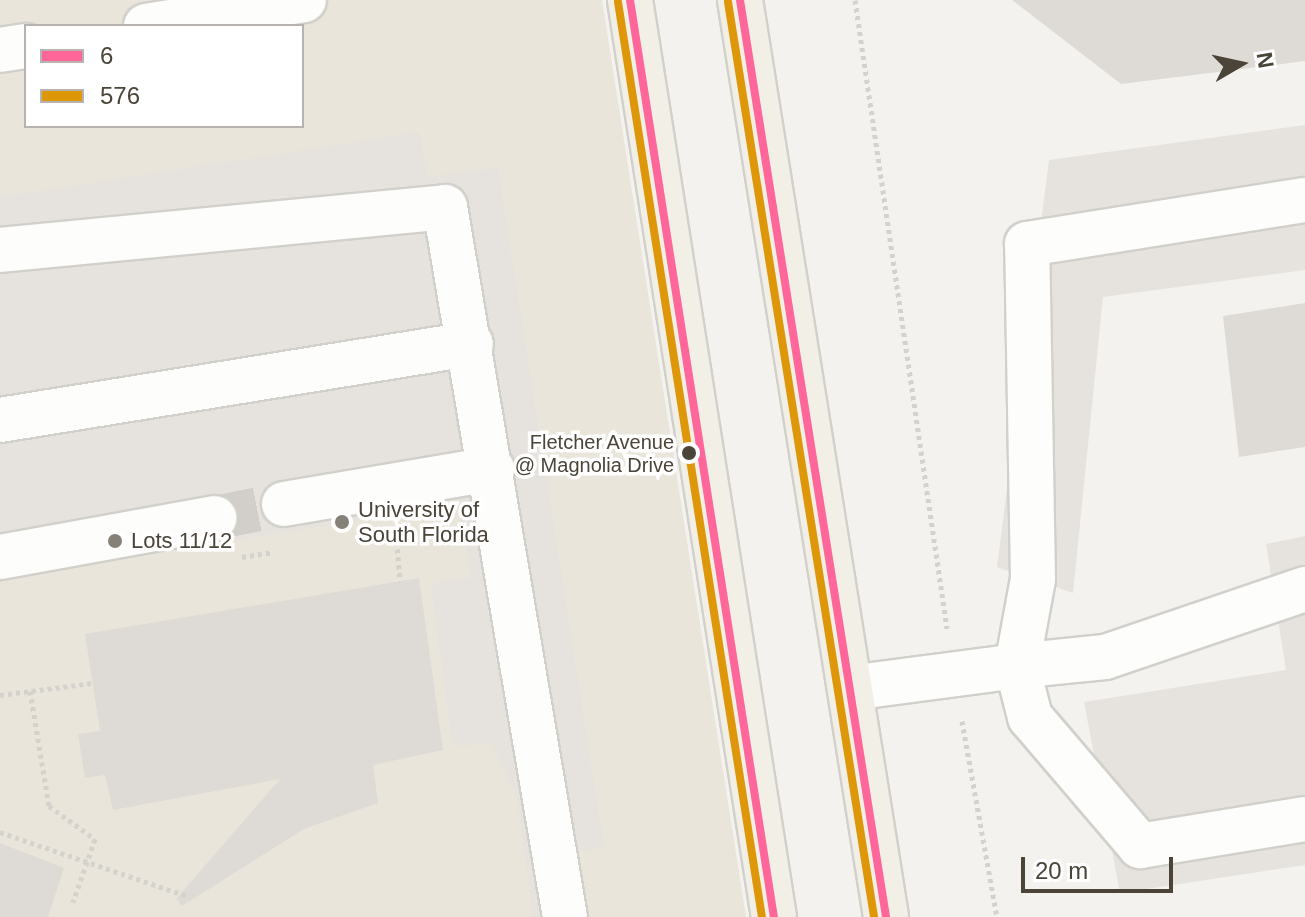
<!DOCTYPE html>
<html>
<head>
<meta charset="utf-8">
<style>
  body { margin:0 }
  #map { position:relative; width:1305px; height:917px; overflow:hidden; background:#f4f2ee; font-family:Helvetica,sans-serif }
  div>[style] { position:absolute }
  .education>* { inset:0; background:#eae5da }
  .parking>* { inset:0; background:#e6e3df }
  .building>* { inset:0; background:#dedbd6 }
  .minor-tunnel>* { height:44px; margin-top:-22px; transform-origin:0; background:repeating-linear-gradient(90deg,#d2cfca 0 44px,transparent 0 66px) }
  .path>* { height:5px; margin-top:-2.5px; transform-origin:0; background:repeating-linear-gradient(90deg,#d3d2cc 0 4px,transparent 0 8px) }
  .roads { filter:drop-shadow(2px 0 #d2d0cb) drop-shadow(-2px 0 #d2d0cb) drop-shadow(0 2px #d2d0cb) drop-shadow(0 -2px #d2d0cb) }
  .minor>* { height:44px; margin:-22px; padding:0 22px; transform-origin:22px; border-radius:22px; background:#fdfdfc }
  .major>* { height:44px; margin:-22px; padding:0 22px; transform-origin:22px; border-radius:22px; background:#f2efe6 }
  .bus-1>* { height:8px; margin:-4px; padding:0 4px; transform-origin:4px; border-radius:4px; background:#f69 }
  .bus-2>* { height:8px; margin:-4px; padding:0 4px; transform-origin:4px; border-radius:4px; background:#dd9709 }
  .dots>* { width:22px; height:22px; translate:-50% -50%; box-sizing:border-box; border:4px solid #fff; border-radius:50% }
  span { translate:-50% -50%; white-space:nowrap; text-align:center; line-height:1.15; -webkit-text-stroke:7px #fff; paint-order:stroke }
  .bus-label { font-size:20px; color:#4b4439 }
  .right { translate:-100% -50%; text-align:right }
  .poi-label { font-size:22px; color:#4b4439 }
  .left { translate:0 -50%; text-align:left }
  .legend { position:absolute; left:24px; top:24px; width:280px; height:104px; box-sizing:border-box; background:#fff; border:2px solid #b7b4b0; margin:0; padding:10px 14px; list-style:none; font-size:24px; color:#4b4439 }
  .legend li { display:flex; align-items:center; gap:16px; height:40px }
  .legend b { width:40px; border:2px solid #b7b4b0 }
  .north { position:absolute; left:1201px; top:24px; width:80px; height:80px; -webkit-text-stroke:6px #fff; paint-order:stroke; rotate:81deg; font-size:22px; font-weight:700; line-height:32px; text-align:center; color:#4b4439 }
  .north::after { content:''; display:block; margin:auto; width:28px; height:36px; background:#4b4439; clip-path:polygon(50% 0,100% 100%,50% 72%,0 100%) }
  .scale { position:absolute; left:1021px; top:857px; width:152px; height:36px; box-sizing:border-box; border:4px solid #4b4439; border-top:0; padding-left:10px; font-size:24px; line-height:28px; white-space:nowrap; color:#4b4439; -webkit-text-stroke:6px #fff; paint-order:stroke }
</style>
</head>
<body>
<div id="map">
  <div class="education">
    <div style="clip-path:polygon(evenodd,0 0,602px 0,746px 917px,0 917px,0 0,26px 26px,302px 26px,302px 126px,26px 126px,26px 26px)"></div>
  </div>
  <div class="parking">
    <div style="clip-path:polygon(1305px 125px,1305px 270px,1103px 297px,1073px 593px,997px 567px,1049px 160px)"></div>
    <div style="clip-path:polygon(420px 132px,427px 177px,498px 168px,604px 846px,577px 853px,584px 917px,533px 917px,517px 797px,492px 744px,452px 746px,431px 584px,471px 577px,458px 506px,0 575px,0 197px)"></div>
    <div style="clip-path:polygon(1305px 536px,1305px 865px,1120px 893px,1084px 702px,1286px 670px,1266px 544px)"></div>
  </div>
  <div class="building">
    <div style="clip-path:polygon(1012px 0,1305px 0,1305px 61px,1121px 84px)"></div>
    <div style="clip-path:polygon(1305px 303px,1305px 447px,1239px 457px,1223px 316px)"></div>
    <div style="clip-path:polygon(419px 578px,443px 750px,373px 765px,378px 803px,304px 829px,182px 906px,176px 899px,280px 779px,113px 810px,105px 775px,85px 778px,78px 734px,100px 731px,85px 634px)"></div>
    <div style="clip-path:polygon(0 843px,64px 868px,48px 917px,0 917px)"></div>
  </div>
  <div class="minor-tunnel">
    <div style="left:214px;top:518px;width:71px;rotate:-11.3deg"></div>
  </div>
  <div class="path">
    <div style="left:855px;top:0;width:635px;rotate:81.67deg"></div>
    <div style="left:396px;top:533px;width:48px;rotate:85.2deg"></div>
    <div style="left:242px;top:557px;width:30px;rotate:-9deg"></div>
    <div style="left:30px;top:691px;width:117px;rotate:80.6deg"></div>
    <div style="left:49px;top:806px;width:57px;rotate:35.7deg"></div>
    <div style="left:95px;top:839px;width:67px;rotate:109.2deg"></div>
    <div style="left:0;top:695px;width:94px;rotate:-7.4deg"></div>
    <div style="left:962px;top:721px;width:199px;rotate:79.9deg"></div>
    <div style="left:0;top:832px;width:198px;rotate:18.9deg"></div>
  </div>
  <div class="roads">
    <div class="minor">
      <div style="left:146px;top:26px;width:160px;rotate:-9.3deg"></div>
      <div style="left:0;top:50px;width:26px;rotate:-9deg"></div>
      <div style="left:0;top:250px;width:447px;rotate:-5.5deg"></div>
      <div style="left:445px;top:207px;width:720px;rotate:80.41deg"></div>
      <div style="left:0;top:420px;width:477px;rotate:-9.2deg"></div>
      <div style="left:284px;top:504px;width:211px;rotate:-9.6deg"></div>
      <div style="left:0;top:557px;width:218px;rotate:-10.3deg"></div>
      <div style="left:1305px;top:589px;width:211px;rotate:161.2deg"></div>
      <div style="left:1105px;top:657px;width:88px;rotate:174.2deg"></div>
      <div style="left:1017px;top:666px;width:53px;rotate:75.7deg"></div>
      <div style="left:1030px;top:717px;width:170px;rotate:49.5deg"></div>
      <div style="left:1140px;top:846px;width:167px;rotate:-9.3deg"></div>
      <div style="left:850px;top:688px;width:168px;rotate:-7.5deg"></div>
      <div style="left:1017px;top:666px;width:88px;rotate:-79.6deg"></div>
      <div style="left:1033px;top:579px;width:335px;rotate:-91deg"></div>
      <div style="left:1027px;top:244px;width:281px;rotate:-9deg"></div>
    </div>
    <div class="major">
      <div style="left:630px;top:0;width:928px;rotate:81.08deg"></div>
      <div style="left:740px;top:0;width:929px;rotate:80.95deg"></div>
    </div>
  </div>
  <div class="bus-1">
    <div style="left:630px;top:0;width:928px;rotate:81.08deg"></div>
    <div style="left:740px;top:0;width:929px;rotate:80.95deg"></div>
  </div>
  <div class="bus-2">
    <div style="left:618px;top:2px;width:926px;rotate:81.06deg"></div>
    <div style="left:728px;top:2px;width:927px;rotate:80.93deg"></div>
  </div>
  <div class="dots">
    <div style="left:689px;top:453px;background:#4b4439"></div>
    <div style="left:342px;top:522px;background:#868178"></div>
    <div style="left:115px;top:541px;background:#868178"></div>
  </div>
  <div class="bus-label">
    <span class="right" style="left:674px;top:454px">Fletcher Avenue<br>@ Magnolia Drive</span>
  </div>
  <div class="poi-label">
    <span class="left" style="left:358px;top:522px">University of<br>South Florida</span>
    <span class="left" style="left:131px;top:541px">Lots 11/12</span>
  </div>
  <ul class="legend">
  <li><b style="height:10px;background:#f69"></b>6</li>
  <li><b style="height:10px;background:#dd9709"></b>576</li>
  </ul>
  <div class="north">N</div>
  <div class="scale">20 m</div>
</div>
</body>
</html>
